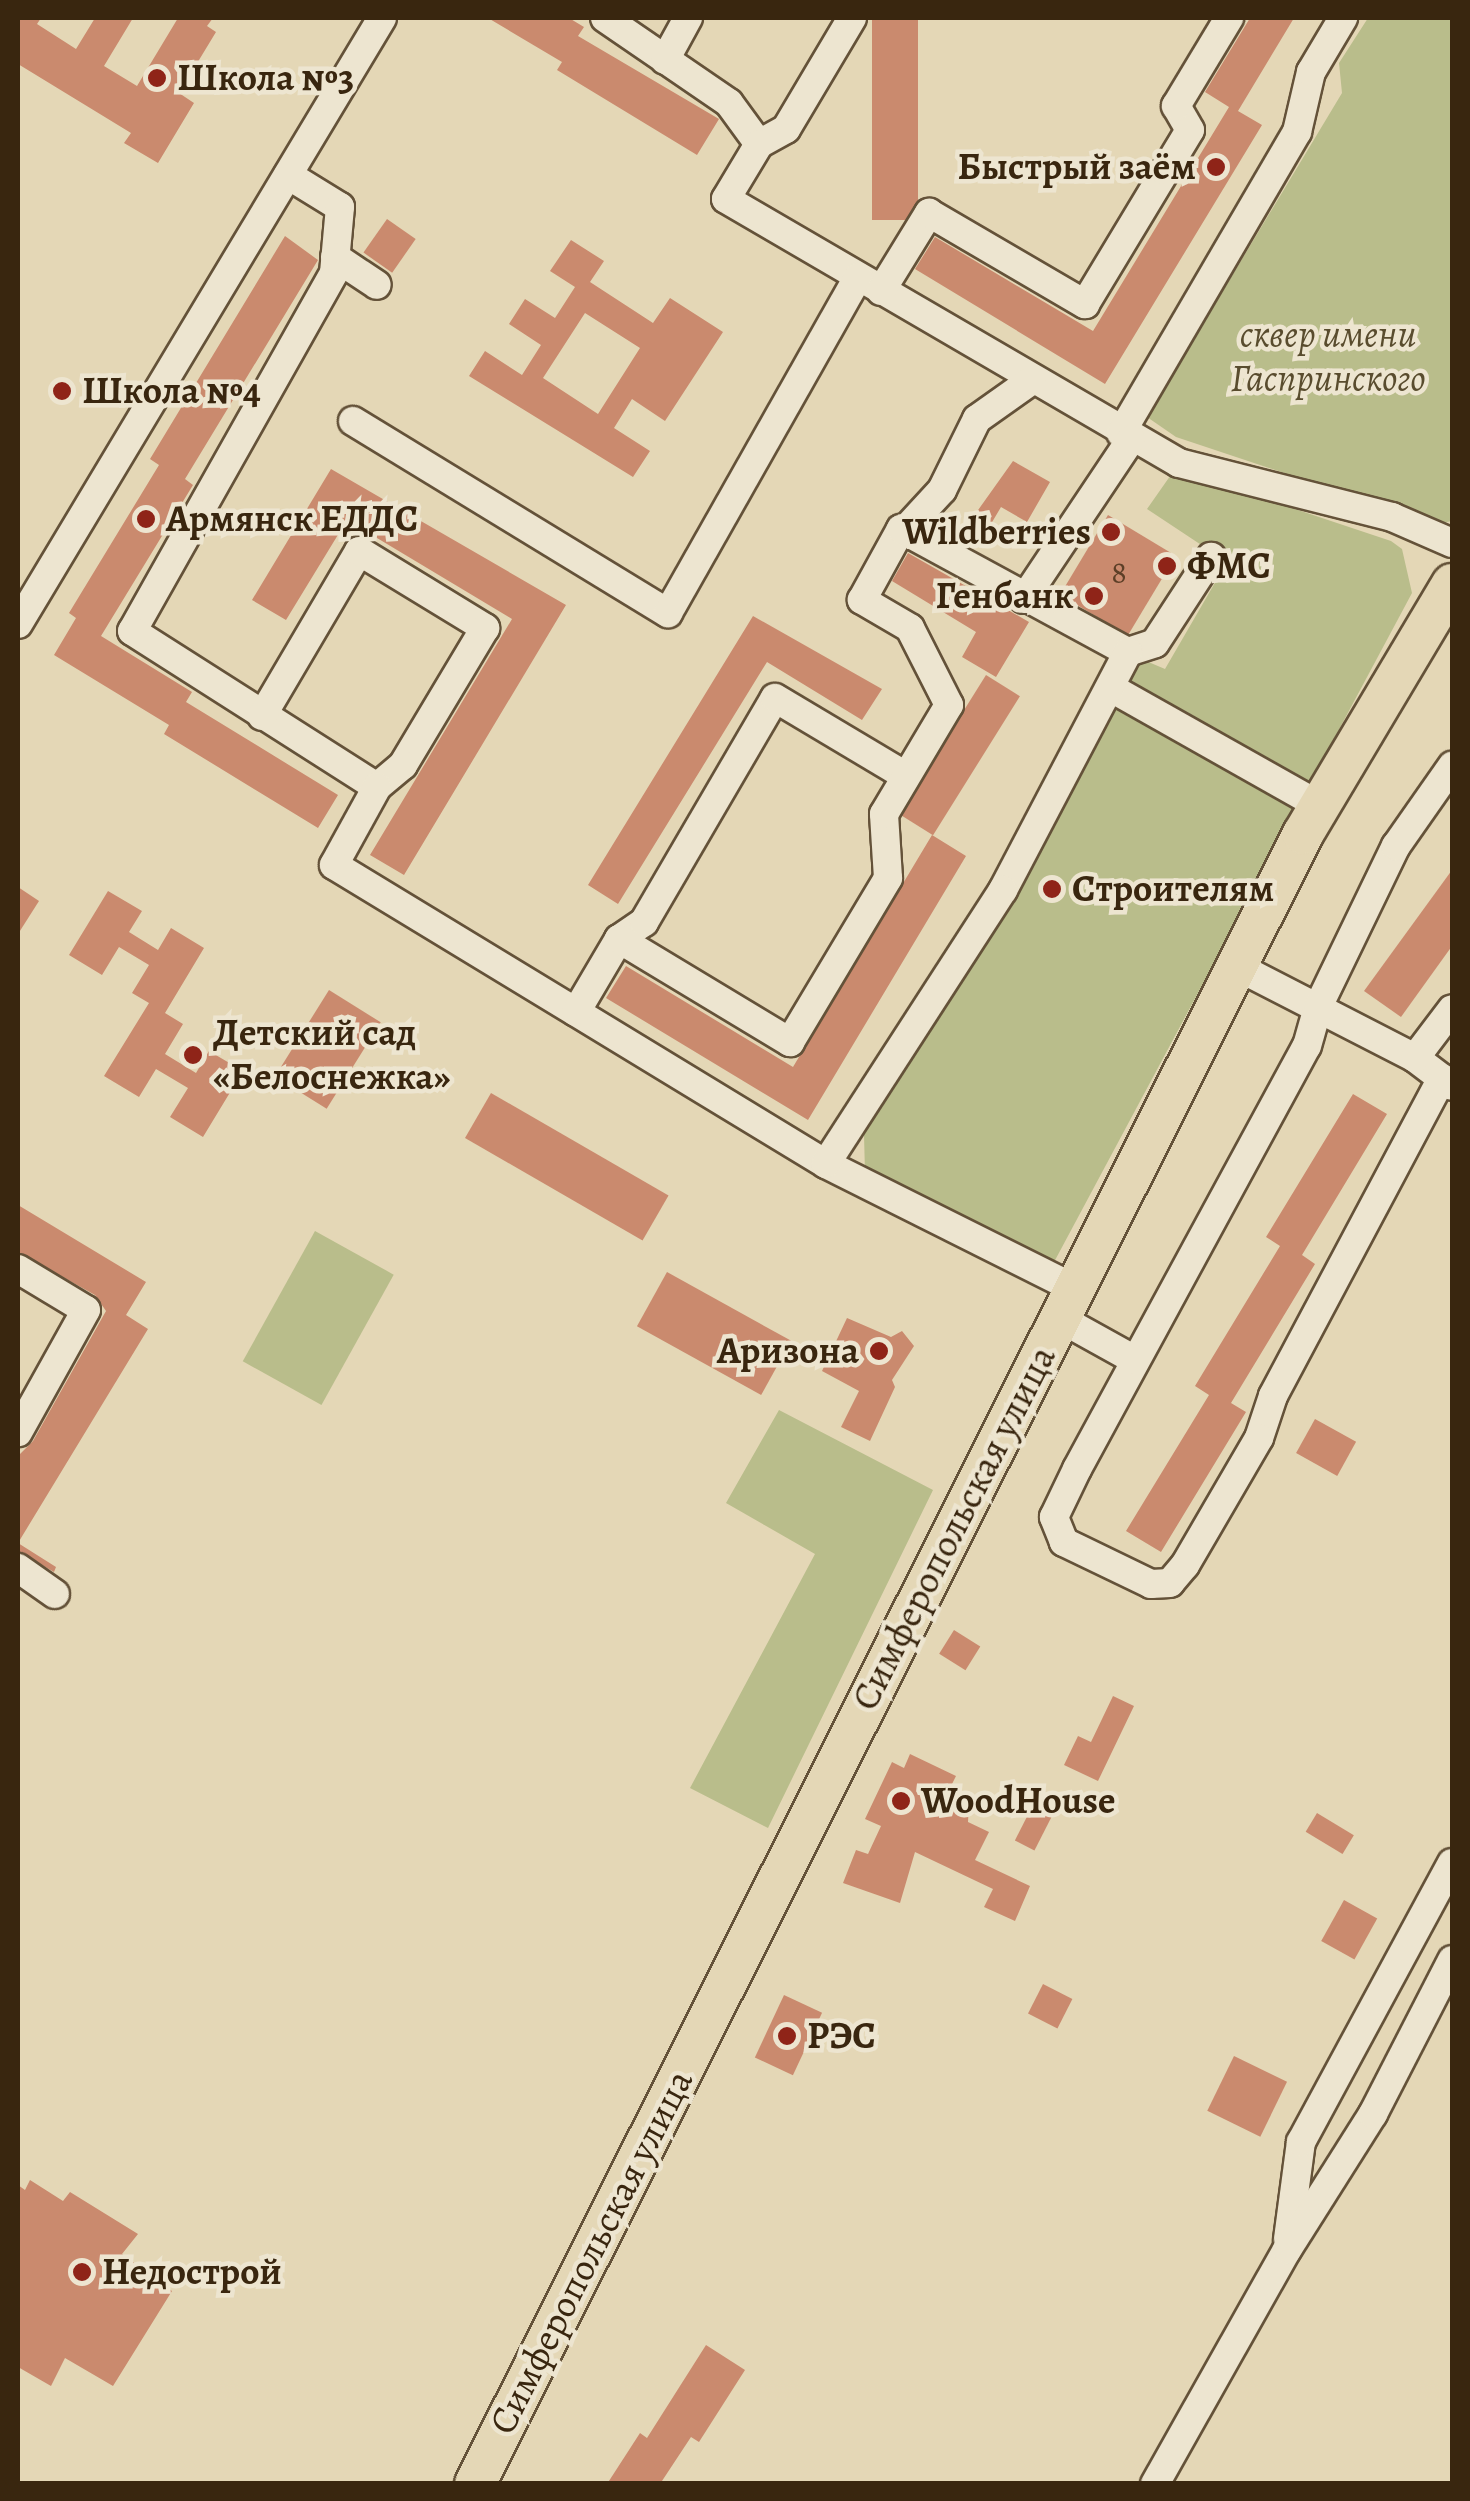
<!DOCTYPE html>
<html>
<head>
<meta charset="utf-8">
<style>
  body { margin:0 }
  #map { position:relative; width:1470px; height:2501px; overflow:hidden; background:#e4d7b6; font-family:Alegreya,serif }
  div>[style] { position:absolute }
  .green>* { inset:0; background:#b9bd8b; transform-origin:0 0 }
  .building>* { inset:0; background:#ca8a6e; transform-origin:0 0 }
  .roads { filter:drop-shadow(2px 0 #645239) drop-shadow(-2px 0 #645239) drop-shadow(0 2px #645239) drop-shadow(0 -2px #645239) }
  .minor>* { height:28px; margin:-14px; padding:0 14px; transform-origin:14px; border-radius:14px; background:#ede5d0 }
  .highway>* { height:40px; margin:-20px; padding:0 20px; transform-origin:20px; border-radius:20px; background:#e4d7b6 }
  .dots>* { width:28px; height:28px; translate:-50% -50%; box-sizing:border-box; border:5px solid #ede5d0; border-radius:50% }
  span { translate:-50% -50%; white-space:nowrap; text-align:center; line-height:1.15; -webkit-text-stroke:9px #ede5d0; paint-order:stroke }
  .number-label { font-size:32px; color:#5d3f27 }
  .number-label span { -webkit-text-stroke-width:0 }
  .poi-label { font-size:38px; color:#39260f; font-weight:700 }
  .left { translate:0 -50%; text-align:left }
  .right { translate:-100% -50%; text-align:right }
  .park-label { font-size:38px; color:#594c2e; font-style:italic }
  .street-label { font-size:38px; color:#39260f }
  .frame { position:absolute; inset:0; border:20px solid #39260f; pointer-events:none }
</style>
</head>
<body>
<div id="map">
  <div class="green">
    <div style="clip-path:polygon(1368px 18px,1452px 18px,1452px 521px,1437px 524px,1176px 437px,1147px 417px,1342px 93px,1339px 63px)"></div>
    <div style="clip-path:polygon(1175px 469px,1391px 541px,1402px 549px,1412px 593px,1053px 1264px,865px 1173px,864px 1135px,1139px 658px,1165px 669px,1227px 562px,1147px 509px)"></div>
    <div style="left:315px;top:1231px;width:90px;height:149px;rotate:29deg"></div>
    <div style="clip-path:polygon(779px 1410px,933px 1490px,768px 1828px,690px 1788px,815px 1554px,726px 1503px)"></div>
  </div>
  <div class="building">
    <div style="clip-path:polygon(18px 18px,41px 18px,37px 24px,76px 49px,95px 18px,133px 18px,104px 66px,137px 86px,178px 18px,213px 18px,207px 26px,216px 32px,179px 93px,194px 103px,158px 163px,124px 143px,131px 133px,18px 64px)"></div>
    <div style="clip-path:polygon(488px 18px,569px 18px,584px 27px,578px 36px,719px 119px,697px 155px,557px 70px,562px 62px)"></div>
    <div style="left:872px;top:18px;width:46px;height:202px"></div>
    <div style="clip-path:polygon(1250px 18px,1294px 18px,1238px 111px,1262px 125px,1105px 384px,915px 269px,935px 237px,1093px 331px,1229px 107px,1205px 92px)"></div>
    <div style="left:387px;top:219px;width:35px;height:41px;rotate:35deg"></div>
    <div style="clip-path:polygon(285px 236px,318px 260px,185px 479px,193px 485px,101px 636px,192px 692px,186px 702px,338px 795px,318px 828px,164px 734px,169px 725px,54px 655px,76px 618px,69px 613px,159px 465px,150px 459px)"></div>
    <div style="clip-path:polygon(evenodd,571px 240px,604px 261px,590px 282px,653px 323px,670px 298px,723px 332px,665px 421px,632px 399px,614px 428px,650px 451px,633px 477px,469px 376px,485px 351px,522px 375px,541px 345px,509px 324px,525px 299px,555px 318px,575px 287px,550px 271px,571px 240px,585px 313px,640px 348px,598px 414px,543px 378px,585px 313px)"></div>
    <div style="clip-path:polygon(1013px 461px,1050px 482px,1027px 522px,1001px 507px,988px 529px,971px 520px)"></div>
    <div style="clip-path:polygon(331px 469px,566px 605px,404px 875px,370px 855px,512px 619px,347px 520px,286px 620px,252px 600px)"></div>
    <div style="left:1108px;top:515px;width:79px;height:93px;rotate:31deg"></div>
    <div style="clip-path:polygon(908px 553px,1029px 622px,996px 677px,962px 657px,976px 632px,892px 581px)"></div>
    <div style="clip-path:polygon(753px 616px,882px 689px,862px 720px,767px 662px,618px 904px,588px 885px)"></div>
    <div style="left:986px;top:675px;width:40px;height:164px;rotate:32deg"></div>
    <div style="clip-path:polygon(932px 835px,966px 856px,808px 1120px,606px 998px,626px 966px,793px 1067px)"></div>
    <div style="clip-path:polygon(1452px 870px,1452px 946px,1401px 1017px,1364px 991px)"></div>
    <div style="clip-path:polygon(18px 887px,39px 901px,18px 934px)"></div>
    <div style="clip-path:polygon(108px 891px,142px 911px,129px 932px,158px 950px,171px 928px,204px 948px,165px 1013px,183px 1024px,165px 1054px,196px 1073px,209px 1051px,243px 1071px,203px 1137px,170px 1117px,188px 1088px,156px 1069px,139px 1097px,104px 1076px,149px 1003px,132px 993px,149px 965px,119px 947px,102px 975px,69px 955px)"></div>
    <div style="left:329px;top:990px;width:61px;height:102px;rotate:32deg"></div>
    <div style="left:491px;top:1093px;width:205px;height:52px;rotate:30deg"></div>
    <div style="clip-path:polygon(1353px 1094px,1387px 1114px,1302px 1255px,1315px 1264px,1231px 1403px,1246px 1412px,1161px 1552px,1126px 1531px,1209px 1395px,1195px 1386px,1280px 1246px,1266px 1237px)"></div>
    <div style="clip-path:polygon(18px 1205px,146px 1282px,126px 1315px,148px 1329px,18px 1543px,56px 1567px,54px 1572px,18px 1551px,18px 1456px,33px 1441px,106px 1311px,95px 1295px,18px 1252px)"></div>
    <div style="left:667px;top:1272px;width:142px;height:62px;rotate:29deg"></div>
    <div style="clip-path:polygon(847px 1318px,891px 1337px,902px 1331px,914px 1346px,892px 1380px,895px 1387px,870px 1441px,841px 1427px,859px 1391px,822px 1371px)"></div>
    <div style="left:1315px;top:1419px;width:47px;height:39px;rotate:29deg"></div>
    <div style="left:954px;top:1630px;width:31px;height:28px;rotate:32deg"></div>
    <div style="clip-path:polygon(1113px 1696px,1134px 1706px,1098px 1781px,1064px 1765px,1078px 1736px,1091px 1742px)"></div>
    <div style="clip-path:polygon(910px 1754px,956px 1776px,950px 1788px,969px 1802px,968px 1822px,989px 1832px,975px 1860px,1030px 1886px,1015px 1921px,984px 1907px,993px 1889px,915px 1852px,900px 1903px,843px 1883px,856px 1850px,868px 1854px,881px 1826px,865px 1819px,892px 1762px,904px 1768px)"></div>
    <div style="left:1038px;top:1795px;width:22px;height:51px;rotate:27deg"></div>
    <div style="left:1317px;top:1813px;width:43px;height:22px;rotate:31deg"></div>
    <div style="left:1344px;top:1900px;width:38px;height:47px;rotate:29deg"></div>
    <div style="left:1043px;top:1984px;width:33px;height:33px;rotate:27deg"></div>
    <div style="left:784px;top:1995px;width:42px;height:69px;rotate:25deg"></div>
    <div style="left:1234px;top:2056px;width:59px;height:61px;rotate:26deg"></div>
    <div style="clip-path:polygon(30px 2180px,63px 2201px,70px 2192px,138px 2234px,122px 2254px,172px 2291px,113px 2386px,65px 2358px,51px 2386px,18px 2367px,18px 2185px,25px 2190px)"></div>
    <div style="clip-path:polygon(706px 2345px,745px 2370px,699px 2442px,691px 2437px,660px 2484px,607px 2484px,640px 2433px,647px 2438px)"></div>
  </div>
  <div class="roads">
    <div class="minor">
      <div style="left:605px;top:18px;width:150px;rotate:34.4deg"></div>
      <div style="left:729px;top:103px;width:51px;rotate:53.8deg"></div>
      <div style="left:852px;top:18px;width:129px;rotate:120.7deg"></div>
      <div style="left:786px;top:129px;width:31px;rotate:151deg"></div>
      <div style="left:759px;top:144px;width:64px;rotate:121deg"></div>
      <div style="left:726px;top:199px;width:524px;rotate:30.23deg"></div>
      <div style="left:1179px;top:463px;width:220px;rotate:14.2deg"></div>
      <div style="left:1392px;top:517px;width:65px;rotate:23.4deg"></div>
      <div style="left:665px;top:60px;width:48px;rotate:-61.3deg"></div>
      <div style="left:288px;top:175px;width:61px;rotate:31.6deg"></div>
      <div style="left:340px;top:207px;width:66px;rotate:95.2deg"></div>
      <div style="left:334px;top:273px;width:411px;rotate:119.4deg"></div>
      <div style="left:132px;top:631px;width:290px;rotate:32.5deg"></div>
      <div style="left:335px;top:257px;width:50px;rotate:33.7deg"></div>
      <div style="left:881px;top:291px;width:92px;rotate:-58.4deg"></div>
      <div style="left:929px;top:213px;width:181px;rotate:30.3deg"></div>
      <div style="left:1085px;top:304px;width:203px;rotate:-58.9deg"></div>
      <div style="left:1190px;top:130px;width:28px;rotate:-120deg"></div>
      <div style="left:1176px;top:106px;width:103px;rotate:-58.9deg"></div>
      <div style="left:353px;top:421px;width:369px;rotate:31.4deg"></div>
      <div style="left:668px;top:613px;width:386px;rotate:-60.5deg"></div>
      <div style="left:1121px;top:433px;width:349px;rotate:-59.7deg"></div>
      <div style="left:1297px;top:132px;width:62px;rotate:-76.9deg"></div>
      <div style="left:1311px;top:72px;width:63px;rotate:-59.3deg"></div>
      <div style="left:906px;top:529px;width:53px;rotate:-47.3deg"></div>
      <div style="left:942px;top:490px;width:79px;rotate:-63.8deg"></div>
      <div style="left:977px;top:419px;width:67px;rotate:-35.3deg"></div>
      <div style="left:1024px;top:599px;width:192px;rotate:-56.2deg"></div>
      <div style="left:18px;top:624px;width:707px;rotate:-59.01deg"></div>
      <div style="left:1128px;top:652px;width:28px;rotate:-18deg"></div>
      <div style="left:1155px;top:643px;width:103px;rotate:-56.9deg"></div>
      <div style="left:1111px;top:688px;width:239px;rotate:29.4deg"></div>
      <div style="left:262px;top:716px;width:191px;rotate:-59.5deg"></div>
      <div style="left:359px;top:551px;width:148px;rotate:31.4deg"></div>
      <div style="left:485px;top:628px;width:160px;rotate:120.9deg"></div>
      <div style="left:403px;top:765px;width:34px;rotate:140deg"></div>
      <div style="left:377px;top:787px;width:89px;rotate:118.9deg"></div>
      <div style="left:334px;top:865px;width:576px;rotate:31.29deg"></div>
      <div style="left:826px;top:1164px;width:280px;rotate:26.6deg"></div>
      <div style="left:619px;top:939px;width:30px;rotate:-34deg"></div>
      <div style="left:644px;top:922px;width:259px;rotate:-59.7deg"></div>
      <div style="left:775px;top:698px;width:152px;rotate:30.8deg"></div>
      <div style="left:1236px;top:966px;width:201px;rotate:27.2deg"></div>
      <div style="left:1415px;top:1058px;width:46px;rotate:37.1deg"></div>
      <div style="left:576px;top:1012px;width:85px;rotate:-59.5deg"></div>
      <div style="left:619px;top:939px;width:200px;rotate:31.1deg"></div>
      <div style="left:790px;top:1042px;width:191px;rotate:-59.1deg"></div>
      <div style="left:888px;top:878px;width:64px;rotate:-93.6deg"></div>
      <div style="left:884px;top:814px;width:127px;rotate:-59.2deg"></div>
      <div style="left:949px;top:705px;width:86px;rotate:-116.9deg"></div>
      <div style="left:910px;top:628px;width:56px;rotate:-149.7deg"></div>
      <div style="left:862px;top:600px;width:81px;rotate:-61.2deg"></div>
      <div style="left:901px;top:529px;width:258px;rotate:28.5deg"></div>
      <div style="left:1128px;top:652px;width:269px;rotate:117.7deg"></div>
      <div style="left:1003px;top:890px;width:326px;rotate:122.9deg"></div>
      <div style="left:1415px;top:1058px;width:61px;rotate:-52.9deg"></div>
      <div style="left:1442px;top:1078px;width:360px;rotate:118deg"></div>
      <div style="left:1273px;top:1396px;width:44px;rotate:108.4deg"></div>
      <div style="left:1259px;top:1438px;width:147px;rotate:120.2deg"></div>
      <div style="left:1185px;top:1565px;width:23px;rotate:130deg"></div>
      <div style="left:1170px;top:1583px;width:19px;rotate:177deg"></div>
      <div style="left:1151px;top:1584px;width:97px;rotate:-154.2deg"></div>
      <div style="left:1064px;top:1542px;width:27px;rotate:-112deg"></div>
      <div style="left:1054px;top:1517px;width:53px;rotate:-64.4deg"></div>
      <div style="left:1077px;top:1469px;width:481px;rotate:-61.5deg"></div>
      <div style="left:1307px;top:1046px;width:41px;rotate:-74.2deg"></div>
      <div style="left:1318px;top:1007px;width:179px;rotate:-64.2deg"></div>
      <div style="left:1396px;top:846px;width:98px;rotate:-55deg"></div>
      <div style="left:18px;top:1269px;width:79px;rotate:31.1deg"></div>
      <div style="left:86px;top:1310px;width:140px;rotate:119.1deg"></div>
      <div style="left:1061px;top:1319px;width:85px;rotate:29deg"></div>
      <div style="left:18px;top:1568px;width:45px;rotate:35.1deg"></div>
      <div style="left:1288px;top:2239px;width:98px;rotate:-82.4deg"></div>
      <div style="left:1301px;top:2142px;width:317px;rotate:-61.6deg"></div>
      <div style="left:1155px;top:2484px;width:269px;rotate:-60.6deg"></div>
      <div style="left:1287px;top:2250px;width:161px;rotate:-57.7deg"></div>
      <div style="left:1373px;top:2114px;width:173px;rotate:-62.8deg"></div>
    </div>
    <div class="highway">
      <div style="left:475px;top:2484px;width:1846px;rotate:-63.35deg"></div>
      <div style="left:1303px;top:834px;width:291px;rotate:-59.2deg"></div>
    </div>
  </div>
  <div class="dots">
    <div style="left:157px;top:78px;background:#8f2418"></div>
    <div style="left:1216px;top:167px;background:#8f2418"></div>
    <div style="left:62px;top:391px;background:#8f2418"></div>
    <div style="left:146px;top:519px;background:#8f2418"></div>
    <div style="left:1111px;top:532px;background:#8f2418"></div>
    <div style="left:1167px;top:566px;background:#8f2418"></div>
    <div style="left:1094px;top:596px;background:#8f2418"></div>
    <div style="left:1052px;top:889px;background:#8f2418"></div>
    <div style="left:193px;top:1055px;background:#8f2418"></div>
    <div style="left:879px;top:1351px;background:#8f2418"></div>
    <div style="left:901px;top:1801px;background:#8f2418"></div>
    <div style="left:787px;top:2036px;background:#8f2418"></div>
    <div style="left:82px;top:2272px;background:#8f2418"></div>
  </div>
  <div class="number-label">
    <span style="left:1119px;top:572px">8</span>
  </div>
  <div class="poi-label">
    <span class="left" style="left:177px;top:78px">Школа №3</span>
    <span class="right" style="left:1196px;top:167px">Быстрый заём</span>
    <span class="left" style="left:82px;top:391px">Школа №4</span>
    <span class="left" style="left:166px;top:519px">Армянск ЕДДС</span>
    <span class="right" style="left:1091px;top:532px">Wildberries</span>
    <span class="left" style="left:1187px;top:566px">ФМС</span>
    <span class="right" style="left:1074px;top:596px">Генбанк</span>
    <span class="left" style="left:1072px;top:889px">Строителям</span>
    <span class="left" style="left:213px;top:1055px">Детский сад<br>«Белоснежка»</span>
    <span class="right" style="left:859px;top:1351px">Аризона</span>
    <span class="left" style="left:921px;top:1801px">WoodHouse</span>
    <span class="left" style="left:807px;top:2036px">РЭС</span>
    <span class="left" style="left:102px;top:2272px">Недострой</span>
  </div>
  <div class="park-label">
    <span style="left:1328px;top:357px">сквер имени<br>Гаспринского</span>
  </div>
  <div class="street-label">
    <span style="left:954px;top:1528px;rotate:-63deg">Симферопольская улица</span>
    <span style="left:591px;top:2252px;rotate:-63deg">Симферопольская улица</span>
  </div>
  <div class="frame"></div>
</div>
</body>
</html>
